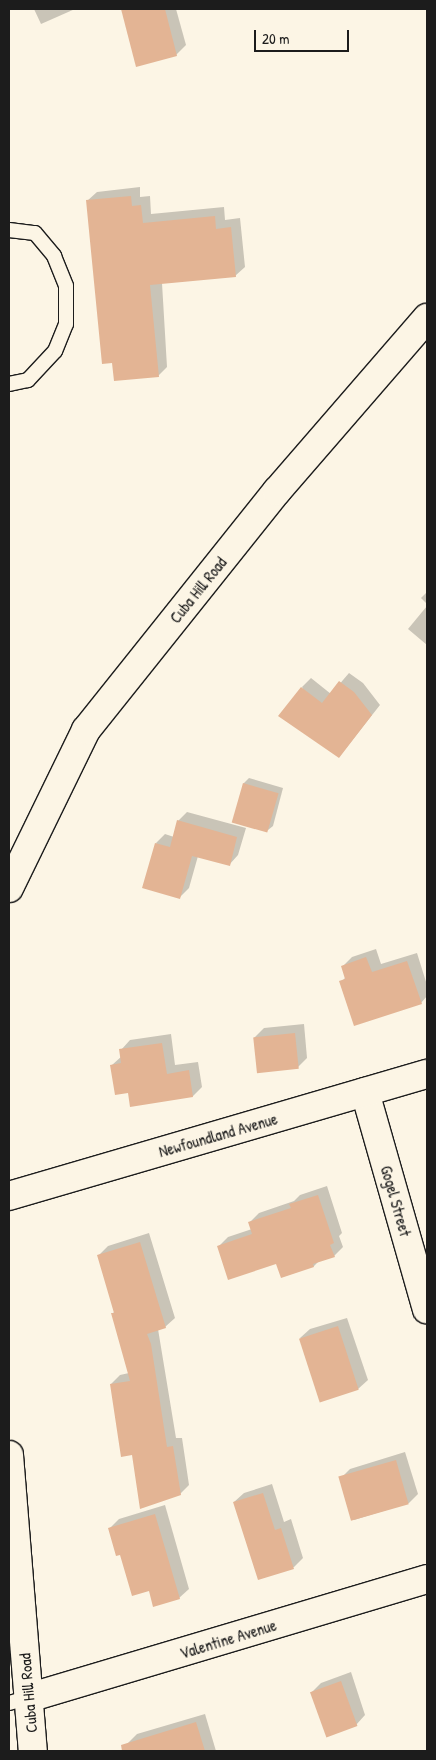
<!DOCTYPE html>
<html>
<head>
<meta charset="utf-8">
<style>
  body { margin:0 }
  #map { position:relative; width:436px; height:1760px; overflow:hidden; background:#fcf5e5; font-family:"Patrick Hand",sans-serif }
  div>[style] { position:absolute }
  .shadow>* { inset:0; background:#0003 }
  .building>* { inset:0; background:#e3b494; transform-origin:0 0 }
  .roads { filter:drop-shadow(1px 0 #1c1c1c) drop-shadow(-1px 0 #1c1c1c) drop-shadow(0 1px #1c1c1c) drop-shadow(0 -1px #1c1c1c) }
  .service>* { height:14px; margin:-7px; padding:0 7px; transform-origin:7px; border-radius:7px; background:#fcf5e5 }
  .minor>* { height:28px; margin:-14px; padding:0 14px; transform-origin:14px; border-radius:14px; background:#fcf5e5 }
  .secondary>* { height:28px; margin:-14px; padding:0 14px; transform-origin:14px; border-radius:14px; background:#fcf5e5 }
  span { translate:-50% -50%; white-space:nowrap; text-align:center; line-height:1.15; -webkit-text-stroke:4.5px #fcf5e5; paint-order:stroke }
  .street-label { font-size:16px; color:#1c1c1c }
  .frame { position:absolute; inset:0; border:10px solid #1c1c1c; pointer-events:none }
  .scale { position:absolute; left:254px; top:30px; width:95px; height:22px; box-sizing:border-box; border:2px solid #1c1c1c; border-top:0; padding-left:6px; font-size:15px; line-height:18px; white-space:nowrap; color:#1c1c1c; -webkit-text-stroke:4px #fcf5e5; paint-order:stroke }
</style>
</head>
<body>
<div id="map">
  <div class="shadow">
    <div style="clip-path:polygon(34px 9px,75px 9px,41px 24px)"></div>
    <div style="clip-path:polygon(162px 9px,176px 9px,186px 45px,176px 55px,135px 16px)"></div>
    <div style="clip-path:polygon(140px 187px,140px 197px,150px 196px,151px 214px,224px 207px,225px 220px,240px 218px,245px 267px,235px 276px,162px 283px,167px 367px,158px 376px,87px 201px,97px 192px)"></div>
    <div style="clip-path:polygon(427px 592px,427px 604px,421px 598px)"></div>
    <div style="clip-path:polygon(427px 606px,427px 645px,408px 629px)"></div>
    <div style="clip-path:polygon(349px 673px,363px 683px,380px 705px,339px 757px,302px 687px,311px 678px,331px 694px)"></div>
    <div style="clip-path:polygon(249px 778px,283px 788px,273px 826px,268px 830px,234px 821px,244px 783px)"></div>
    <div style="clip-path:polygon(187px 812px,246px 828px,238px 855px,229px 865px,198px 856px,189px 888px,180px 897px,156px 843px,165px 834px,174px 837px,178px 821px)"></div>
    <div style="clip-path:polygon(376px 949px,381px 964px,417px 953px,427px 985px,427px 996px,421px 1003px,341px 982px,346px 977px,343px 966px,352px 957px)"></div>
    <div style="clip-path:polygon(304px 1024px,307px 1058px,298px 1067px,254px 1038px,264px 1028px)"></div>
    <div style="clip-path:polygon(171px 1034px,175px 1065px,198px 1062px,202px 1087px,193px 1096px,129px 1091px,112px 1065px,122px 1056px,121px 1050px,130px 1040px)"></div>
    <div style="clip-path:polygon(327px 1186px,342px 1233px,339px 1236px,343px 1247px,334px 1256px,319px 1261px,314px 1266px,282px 1277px,277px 1263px,219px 1246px,228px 1237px,252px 1229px,250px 1222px,259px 1213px,294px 1201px,300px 1195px)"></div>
    <div style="clip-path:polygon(149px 1233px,175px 1318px,165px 1327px,158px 1329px,176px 1438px,182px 1438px,189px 1485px,180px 1494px,133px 1453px,111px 1384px,120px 1375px,129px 1373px,112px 1314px,115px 1311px,99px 1255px,108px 1246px)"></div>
    <div style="clip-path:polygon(347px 1318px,368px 1380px,358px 1389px,300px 1338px,310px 1329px)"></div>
    <div style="clip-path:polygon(405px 1452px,418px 1494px,409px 1503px,354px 1520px,341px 1478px,350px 1469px)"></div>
    <div style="clip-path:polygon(272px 1484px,284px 1522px,291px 1519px,303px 1558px,294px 1567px,259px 1579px,234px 1502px,244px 1493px)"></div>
    <div style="clip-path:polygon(165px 1505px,189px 1589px,179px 1598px,121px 1553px,110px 1528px,119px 1519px)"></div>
    <div style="clip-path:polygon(351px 1672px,365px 1715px,356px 1725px,312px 1692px,321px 1683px)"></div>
    <div style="clip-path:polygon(205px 1714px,216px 1751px,131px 1751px,128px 1743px,137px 1734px)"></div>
  </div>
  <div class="building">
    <div style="clip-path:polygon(121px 9px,165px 9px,177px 56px,136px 67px)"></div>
    <div style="clip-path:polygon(131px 196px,132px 206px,141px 205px,143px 223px,215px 216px,216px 229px,231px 227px,236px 277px,150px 285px,159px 377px,114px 381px,112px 363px,102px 364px,86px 200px)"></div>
    <div style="clip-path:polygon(339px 681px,354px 692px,372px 715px,339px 758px,278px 716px,301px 687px,322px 703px)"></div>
    <div style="left:243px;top:783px;width:37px;height:41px;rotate:16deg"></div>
    <div style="clip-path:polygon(177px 820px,237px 837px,230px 866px,192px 856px,180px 899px,142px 888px,155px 843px,170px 847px)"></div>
    <div style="clip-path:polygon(366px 957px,372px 972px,407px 961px,422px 1004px,354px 1026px,339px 981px,345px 979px,341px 966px)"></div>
    <div style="left:295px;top:1033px;width:36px;height:42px;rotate:84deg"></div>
    <div style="clip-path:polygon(162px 1043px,167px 1074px,189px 1070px,193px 1097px,130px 1107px,128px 1093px,115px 1095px,110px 1065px,121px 1063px,119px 1049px)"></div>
    <div style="clip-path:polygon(318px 1195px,334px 1243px,330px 1245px,335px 1257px,313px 1264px,314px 1267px,281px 1278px,276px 1264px,228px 1280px,217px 1246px,252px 1234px,248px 1222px,291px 1208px,289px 1204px)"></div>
    <div style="clip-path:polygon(140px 1242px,166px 1328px,147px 1334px,151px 1344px,167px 1447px,173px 1446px,181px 1495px,140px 1509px,132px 1455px,121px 1457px,110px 1384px,130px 1381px,111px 1313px,114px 1313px,97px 1255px)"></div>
    <div style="left:338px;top:1326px;width:67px;height:41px;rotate:72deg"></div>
    <div style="left:396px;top:1460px;width:46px;height:60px;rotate:74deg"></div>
    <div style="clip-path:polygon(263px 1493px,275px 1530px,281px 1528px,294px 1569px,258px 1580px,233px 1502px)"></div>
    <div style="clip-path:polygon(155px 1514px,180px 1599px,153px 1607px,149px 1591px,132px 1596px,120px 1555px,116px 1556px,108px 1528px)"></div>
    <div style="left:341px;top:1681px;width:48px;height:33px;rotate:70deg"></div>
    <div style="clip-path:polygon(196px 1722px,205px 1751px,122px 1751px,121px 1745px)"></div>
  </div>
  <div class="roads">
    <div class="service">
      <div style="left:9px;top:230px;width:26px;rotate:7deg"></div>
      <div style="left:35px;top:233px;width:30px;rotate:50deg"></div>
      <div style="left:54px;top:256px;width:32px;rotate:68deg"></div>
      <div style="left:66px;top:286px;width:38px;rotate:90deg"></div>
      <div style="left:66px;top:324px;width:29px;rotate:112deg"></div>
      <div style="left:55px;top:351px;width:40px;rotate:133deg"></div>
      <div style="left:28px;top:380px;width:19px;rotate:168deg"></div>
      <div style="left:9px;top:1703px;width:20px;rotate:-15deg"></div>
    </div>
    <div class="minor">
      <div style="left:365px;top:1092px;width:226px;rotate:74.1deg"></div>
      <div style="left:9px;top:1196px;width:435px;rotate:-16.3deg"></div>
      <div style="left:28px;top:1698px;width:416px;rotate:-16.6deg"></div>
    </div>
    <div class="secondary">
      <div style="left:9px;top:888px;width:176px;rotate:-64deg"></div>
      <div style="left:86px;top:730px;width:306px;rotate:-51.4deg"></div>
      <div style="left:277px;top:491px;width:229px;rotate:-49.1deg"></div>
      <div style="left:9px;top:1455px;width:297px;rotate:85.4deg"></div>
    </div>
  </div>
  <div class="street-label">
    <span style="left:198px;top:590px;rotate:-51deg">Cuba Hill Road</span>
    <span style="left:218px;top:1135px;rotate:-16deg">Newfoundland Avenue</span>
    <span style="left:396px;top:1201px;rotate:74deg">Gogel Street</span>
    <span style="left:228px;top:1639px;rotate:-17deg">Valentine Avenue</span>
    <span style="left:28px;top:1693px;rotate:-95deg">Cuba Hill Road</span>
  </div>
  <div class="frame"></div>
  <div class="scale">20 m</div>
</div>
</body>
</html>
